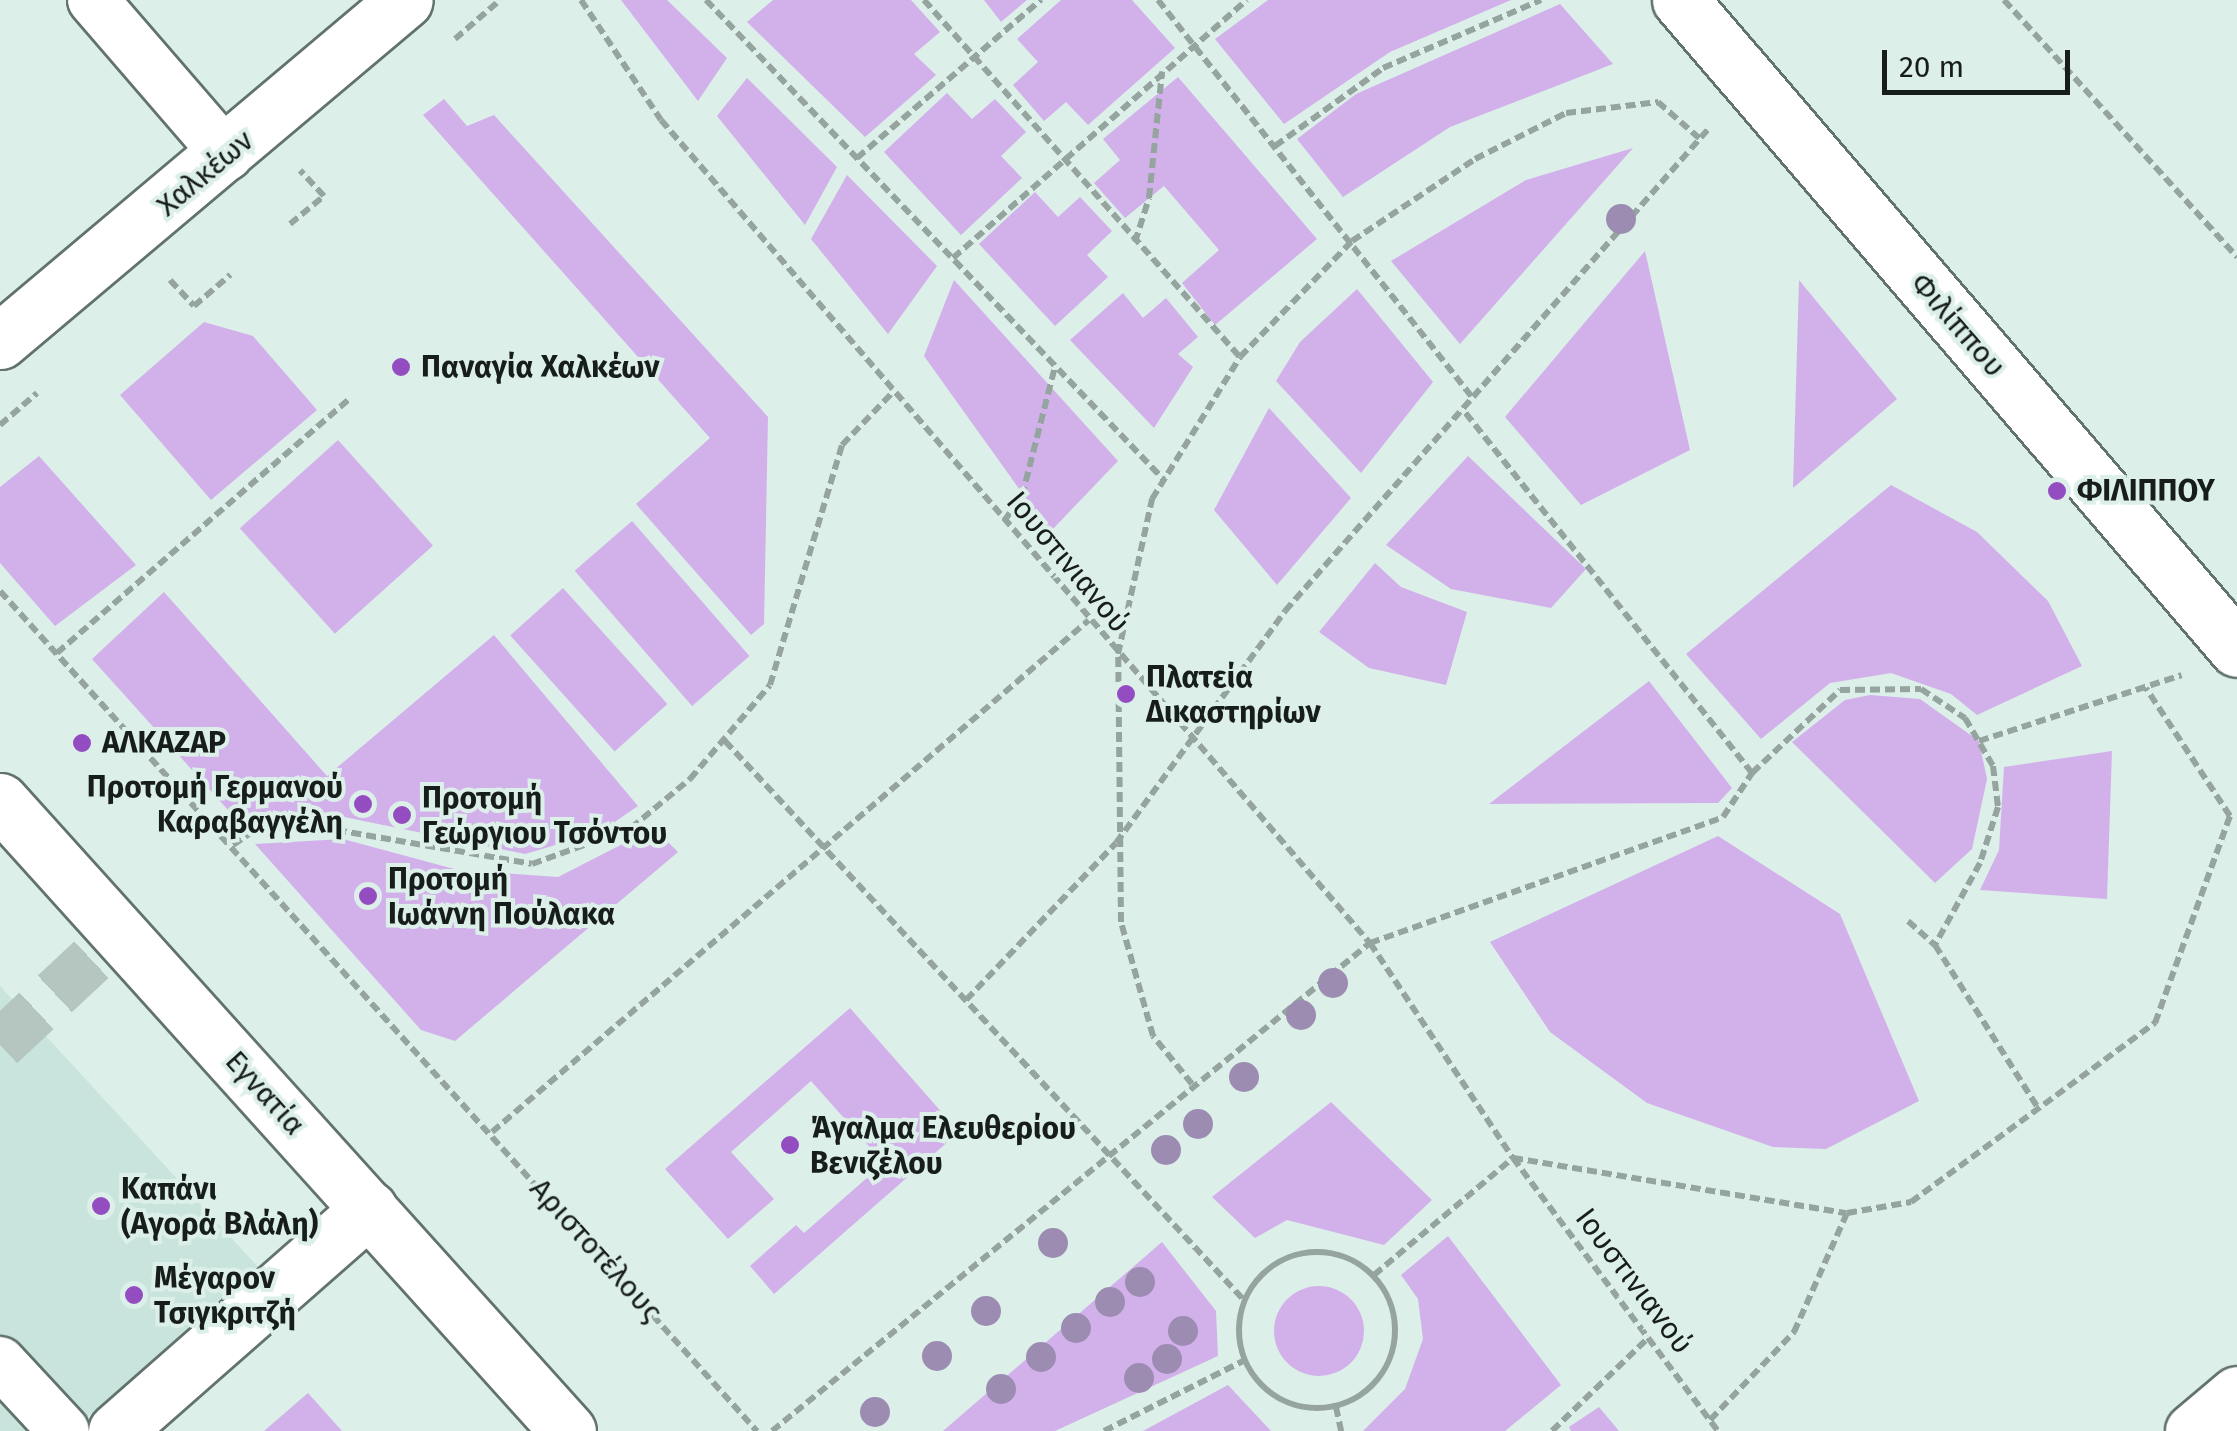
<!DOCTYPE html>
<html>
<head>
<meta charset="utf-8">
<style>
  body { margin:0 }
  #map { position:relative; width:2237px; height:1431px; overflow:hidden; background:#dcefe9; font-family:"Fira Sans",sans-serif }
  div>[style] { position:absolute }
  .built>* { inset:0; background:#c9e4dc }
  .green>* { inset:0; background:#d2b1eb; transform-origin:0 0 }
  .round { border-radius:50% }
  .pedestrian-tunnel>* { height:50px; margin-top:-25px; transform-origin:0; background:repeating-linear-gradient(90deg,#b5c5c0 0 50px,transparent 0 75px) }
  .path>* { height:6px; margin-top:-3px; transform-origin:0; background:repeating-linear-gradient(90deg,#95a49f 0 10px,transparent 0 15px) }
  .path>.ring { margin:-3px; padding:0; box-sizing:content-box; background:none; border:6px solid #95a49f; border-radius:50% }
  .roads { filter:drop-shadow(2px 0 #62726d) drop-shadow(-2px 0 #62726d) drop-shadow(0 2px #62726d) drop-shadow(0 -2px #62726d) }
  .pedestrian>* { height:50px; margin:-25px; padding:0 25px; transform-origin:25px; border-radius:25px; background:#fff }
  .minor>* { height:55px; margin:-27.5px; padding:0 27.5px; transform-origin:27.5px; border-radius:27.5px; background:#fff }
  .tertiary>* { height:55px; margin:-27.5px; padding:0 27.5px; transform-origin:27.5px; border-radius:27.5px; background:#fff }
  .primary>* { height:55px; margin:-27.5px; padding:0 27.5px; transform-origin:27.5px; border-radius:27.5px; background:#fff }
  .trees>* { width:30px; height:30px; margin:-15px; border-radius:50%; background:#9c8cb2 }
  .dots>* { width:28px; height:28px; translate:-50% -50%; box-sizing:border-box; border:5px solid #dcefe9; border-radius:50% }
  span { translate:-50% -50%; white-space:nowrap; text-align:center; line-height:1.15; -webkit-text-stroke:8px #dcefe9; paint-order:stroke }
  .street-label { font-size:30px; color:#171d1b }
  .poi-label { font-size:30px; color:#171d1b; font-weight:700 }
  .left { translate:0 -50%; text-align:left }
  .right { translate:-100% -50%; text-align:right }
  .scale { position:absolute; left:1882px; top:50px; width:188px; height:45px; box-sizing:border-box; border:5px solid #171d1b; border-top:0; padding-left:12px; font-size:30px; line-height:35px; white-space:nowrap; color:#171d1b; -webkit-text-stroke:8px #dcefe9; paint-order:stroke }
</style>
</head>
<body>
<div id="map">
  <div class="built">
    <div style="clip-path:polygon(0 986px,260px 1269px,71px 1431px,0 1431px)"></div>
  </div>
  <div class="green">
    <div style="clip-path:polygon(621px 0,667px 0,727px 58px,698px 101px)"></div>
    <div style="clip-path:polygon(773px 0,911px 0,940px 32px,914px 54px,936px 75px,865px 137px,747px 22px)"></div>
    <div style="clip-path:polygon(984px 0,1027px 0,1001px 22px)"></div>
    <div style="clip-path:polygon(1061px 0,1132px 0,1175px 48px,1088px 125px,1066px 102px,1044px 121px,1013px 85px,1038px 62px,1017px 39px)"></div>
    <div style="clip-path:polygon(1268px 0,1511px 0,1390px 52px,1284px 124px,1215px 39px)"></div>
    <div style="clip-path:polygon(1560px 4px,1613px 64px,1450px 127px,1343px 197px,1297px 139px,1356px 94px)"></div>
    <div style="clip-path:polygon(1178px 77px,1317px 239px,1215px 325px,1182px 283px,1219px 250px,1164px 186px,1125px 218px,1094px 183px,1120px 160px,1103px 139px)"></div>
    <div style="clip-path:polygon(747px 78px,837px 167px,805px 225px,717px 116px)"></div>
    <div style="clip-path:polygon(947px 93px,972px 119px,995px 99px,1026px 132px,1001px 156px,1022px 178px,961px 235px,884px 152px)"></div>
    <div style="clip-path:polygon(444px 99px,467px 126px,494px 115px,768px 417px,764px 624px,751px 635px,636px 504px,710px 438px,423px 115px)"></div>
    <div style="clip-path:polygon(1633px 148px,1460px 344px,1391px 261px,1526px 180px)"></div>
    <div style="clip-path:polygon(847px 175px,937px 266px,888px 334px,811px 239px)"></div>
    <div style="clip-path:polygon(1035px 192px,1058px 217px,1080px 197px,1112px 231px,1087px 255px,1108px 277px,1055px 326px,979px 244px)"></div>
    <div style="clip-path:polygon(1645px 251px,1690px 450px,1581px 505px,1505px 417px)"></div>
    <div style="clip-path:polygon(954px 280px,1118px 461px,1050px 532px,924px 356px)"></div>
    <div style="clip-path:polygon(1799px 280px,1897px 399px,1793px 488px)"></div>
    <div style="clip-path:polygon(1357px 289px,1433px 382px,1361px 473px,1276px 381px,1300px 342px)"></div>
    <div style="clip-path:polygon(1123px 293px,1143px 318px,1166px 298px,1198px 337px,1178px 354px,1193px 367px,1154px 428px,1070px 340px)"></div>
    <div style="clip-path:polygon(204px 322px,253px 336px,317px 410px,211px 500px,120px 395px)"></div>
    <div style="clip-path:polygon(1269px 408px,1351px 498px,1277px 585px,1214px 510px)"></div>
    <div style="left:338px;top:440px;width:142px;height:132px;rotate:48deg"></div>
    <div style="clip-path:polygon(39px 456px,136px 565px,55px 626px,0 563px,0 487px)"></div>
    <div style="clip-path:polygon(1468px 456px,1586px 569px,1551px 608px,1451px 589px,1386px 545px)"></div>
    <div style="clip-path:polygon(1891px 485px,1977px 532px,2048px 601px,2082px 666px,1977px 715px,1951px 694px,1891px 673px,1830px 683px,1761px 739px,1686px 654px)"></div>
    <div style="left:632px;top:521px;width:179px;height:76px;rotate:49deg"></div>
    <div style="clip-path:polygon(1375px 563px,1401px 587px,1467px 612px,1446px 685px,1369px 668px,1319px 632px)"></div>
    <div style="left:563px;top:588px;width:156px;height:71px;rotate:48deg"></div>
    <div style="clip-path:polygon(164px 592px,327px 776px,494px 635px,638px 806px,600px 832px,525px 854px,310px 810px,238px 821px,92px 659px)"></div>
    <div style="clip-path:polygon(1649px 681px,1732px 788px,1718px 803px,1489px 804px)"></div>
    <div style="clip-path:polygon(1870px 695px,1920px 699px,1979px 741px,1987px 779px,1972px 849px,1935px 883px,1792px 742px,1845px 700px)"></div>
    <div style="clip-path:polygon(2112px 751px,2107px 899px,1980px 890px,1999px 850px,2004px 767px)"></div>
    <div style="clip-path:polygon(654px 828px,678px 852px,455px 1041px,421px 1030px,255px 844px,343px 839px,458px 870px,558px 877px)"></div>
    <div style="clip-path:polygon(1718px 836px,1840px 914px,1919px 1101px,1826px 1149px,1773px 1147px,1647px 1103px,1550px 1032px,1490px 942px)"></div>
    <div style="clip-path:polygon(850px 1008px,959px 1132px,774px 1294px,750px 1266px,796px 1225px,804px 1233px,884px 1163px,811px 1081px,731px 1152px,774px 1199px,728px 1239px,665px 1169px)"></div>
    <div style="clip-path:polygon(1331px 1102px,1432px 1200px,1384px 1245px,1287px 1220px,1255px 1238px,1212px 1197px)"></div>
    <div style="clip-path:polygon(1448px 1236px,1561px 1385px,1505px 1431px,1363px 1431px,1405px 1389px,1423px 1339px,1418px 1299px,1401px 1275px)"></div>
    <div style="clip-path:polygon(1162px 1242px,1216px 1311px,1218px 1356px,1055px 1431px,943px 1431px)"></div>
    <div class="round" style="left:1274px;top:1286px;width:90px;height:90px"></div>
    <div style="clip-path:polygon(1228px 1385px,1271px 1431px,1143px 1431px)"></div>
    <div style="clip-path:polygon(308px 1393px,342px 1431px,264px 1431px)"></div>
    <div style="clip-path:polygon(1599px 1407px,1619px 1431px,1571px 1431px,1569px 1427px)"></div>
  </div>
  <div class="pedestrian-tunnel">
    <div style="left:0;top:1045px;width:164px;rotate:-43deg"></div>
  </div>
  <div class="path">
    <div style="left:581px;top:0;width:144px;rotate:56.3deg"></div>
    <div style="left:661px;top:120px;width:1086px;rotate:49.26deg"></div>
    <div style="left:1370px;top:943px;width:258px;rotate:56.4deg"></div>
    <div style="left:1513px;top:1158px;width:341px;rotate:53.1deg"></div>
    <div style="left:706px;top:0;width:663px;rotate:46.34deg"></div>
    <div style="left:924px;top:0;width:477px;rotate:48.5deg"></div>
    <div style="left:1158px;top:0;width:506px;rotate:51.66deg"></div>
    <div style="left:2004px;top:0;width:347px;rotate:47.8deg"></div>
    <div style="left:455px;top:39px;width:60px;rotate:-40.9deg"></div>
    <div style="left:1275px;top:146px;width:133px;rotate:-35.8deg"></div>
    <div style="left:1383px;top:68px;width:172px;rotate:-23.3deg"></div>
    <div style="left:857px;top:158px;width:243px;rotate:-40.7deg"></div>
    <div style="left:290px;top:224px;width:44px;rotate:-39.5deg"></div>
    <div style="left:324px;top:196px;width:35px;rotate:-133deg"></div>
    <div style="left:1135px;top:242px;width:46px;rotate:-72.3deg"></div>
    <div style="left:1149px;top:198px;width:127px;rotate:-84.1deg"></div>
    <div style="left:953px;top:258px;width:391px;rotate:-41.3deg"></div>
    <div style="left:170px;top:280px;width:35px;rotate:47deg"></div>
    <div style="left:194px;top:306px;width:48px;rotate:-40.7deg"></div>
    <div style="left:0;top:425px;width:49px;rotate:-40.9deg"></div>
    <div style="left:1004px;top:521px;width:31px;rotate:-54deg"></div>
    <div style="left:1022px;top:496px;width:133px;rotate:-75.7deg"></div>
    <div style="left:0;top:591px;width:1131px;rotate:47.98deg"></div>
    <div style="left:57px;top:653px;width:386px;rotate:-41deg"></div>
    <div style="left:725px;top:741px;width:763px;rotate:47.13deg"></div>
    <div style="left:1979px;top:741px;width:213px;rotate:-18deg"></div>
    <div style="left:1752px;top:773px;width:121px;rotate:-43.3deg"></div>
    <div style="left:1840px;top:690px;width:81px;rotate:-0.7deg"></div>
    <div style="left:1921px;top:689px;width:53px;rotate:33.4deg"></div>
    <div style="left:1965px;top:718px;width:56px;rotate:59.7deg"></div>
    <div style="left:1993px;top:766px;width:41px;rotate:83deg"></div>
    <div style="left:1998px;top:807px;width:59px;rotate:107.8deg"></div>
    <div style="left:1980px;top:863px;width:94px;rotate:118.8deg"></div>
    <div style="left:233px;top:845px;width:27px;rotate:-34deg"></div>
    <div style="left:255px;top:830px;width:52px;rotate:-5.5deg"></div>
    <div style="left:307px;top:825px;width:228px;rotate:9.8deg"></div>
    <div style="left:532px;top:864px;width:105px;rotate:-20deg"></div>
    <div style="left:631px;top:828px;width:77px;rotate:-39.7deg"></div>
    <div style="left:690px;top:779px;width:123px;rotate:-49.6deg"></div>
    <div style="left:770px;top:685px;width:251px;rotate:-73.3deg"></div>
    <div style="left:842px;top:445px;width:75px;rotate:-46.1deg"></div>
    <div style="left:1908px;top:921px;width:36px;rotate:42deg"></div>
    <div style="left:1935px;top:945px;width:193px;rotate:57.7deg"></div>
    <div style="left:966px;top:1000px;width:217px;rotate:-46.3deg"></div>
    <div style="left:1116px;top:843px;width:287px;rotate:-53.9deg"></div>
    <div style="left:1285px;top:611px;width:644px;rotate:-48.71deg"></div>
    <div style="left:1192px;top:1084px;width:62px;rotate:-129.1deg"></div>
    <div style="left:1153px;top:1036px;width:118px;rotate:-105.7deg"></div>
    <div style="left:1121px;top:922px;width:268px;rotate:-90.6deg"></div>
    <div style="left:1118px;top:654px;width:159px;rotate:-77.6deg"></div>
    <div style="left:1152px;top:499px;width:167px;rotate:-58.2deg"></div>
    <div style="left:1240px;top:357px;width:161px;rotate:-46deg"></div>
    <div style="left:1352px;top:241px;width:148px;rotate:-33.7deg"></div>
    <div style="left:1475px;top:159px;width:102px;rotate:-26.8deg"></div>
    <div style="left:1566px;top:113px;width:93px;rotate:-6.8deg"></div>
    <div style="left:1658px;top:102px;width:55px;rotate:41.3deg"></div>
    <div style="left:492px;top:1132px;width:786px;rotate:-40.62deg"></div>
    <div class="ring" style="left:1239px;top:1252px;width:150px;height:150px"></div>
    <div style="left:1374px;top:1275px;width:182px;rotate:-40.1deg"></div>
    <div style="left:1513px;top:1158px;width:338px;rotate:9.4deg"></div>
    <div style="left:1847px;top:1213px;width:65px;rotate:-9.8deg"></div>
    <div style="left:1911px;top:1202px;width:303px;rotate:-36.3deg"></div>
    <div style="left:2155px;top:1023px;width:220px;rotate:-70.1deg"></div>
    <div style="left:2230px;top:816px;width:153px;rotate:-123.3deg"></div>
    <div style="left:1336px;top:1407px;width:25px;rotate:78deg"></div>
    <div style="left:1710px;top:1420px;width:122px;rotate:-46.3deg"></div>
    <div style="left:1794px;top:1332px;width:130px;rotate:-66deg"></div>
    <div style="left:772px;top:1431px;width:772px;rotate:-39.22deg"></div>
    <div style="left:1370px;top:943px;width:375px;rotate:-19.6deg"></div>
    <div style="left:1723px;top:817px;width:53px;rotate:-56.6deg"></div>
    <div style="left:1752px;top:773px;width:465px;rotate:-128.5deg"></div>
    <div style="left:1104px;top:1431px;width:158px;rotate:-26.7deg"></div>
    <div style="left:1552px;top:1431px;width:135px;rotate:-44.1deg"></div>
  </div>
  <div class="roads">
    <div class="pedestrian">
      <div style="left:93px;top:0;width:205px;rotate:49.2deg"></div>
      <div style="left:0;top:1362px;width:94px;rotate:47.2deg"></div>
    </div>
    <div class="minor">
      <div style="left:0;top:341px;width:529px;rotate:-40.1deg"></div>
      <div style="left:116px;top:1431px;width:337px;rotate:-41.3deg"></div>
    </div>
    <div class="tertiary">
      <div style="left:1680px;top:0;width:855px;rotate:49.36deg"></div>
      <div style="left:2193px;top:1431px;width:57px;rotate:-40.1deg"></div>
    </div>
    <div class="primary">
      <div style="left:0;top:801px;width:848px;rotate:47.96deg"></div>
    </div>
  </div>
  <div class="trees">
    <div style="left:1621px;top:219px"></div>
    <div style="left:1333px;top:983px"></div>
    <div style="left:1301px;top:1015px"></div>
    <div style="left:1244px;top:1077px"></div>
    <div style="left:1198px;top:1124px"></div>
    <div style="left:1166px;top:1150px"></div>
    <div style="left:1053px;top:1243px"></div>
    <div style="left:1140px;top:1282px"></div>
    <div style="left:1110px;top:1302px"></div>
    <div style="left:986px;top:1311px"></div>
    <div style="left:1076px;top:1328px"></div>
    <div style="left:1183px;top:1331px"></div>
    <div style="left:937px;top:1356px"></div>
    <div style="left:1041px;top:1357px"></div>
    <div style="left:1167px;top:1359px"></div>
    <div style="left:1139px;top:1378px"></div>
    <div style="left:1001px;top:1389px"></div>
    <div style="left:875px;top:1412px"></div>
  </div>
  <div class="dots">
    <div style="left:401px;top:367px;background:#934dc0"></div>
    <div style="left:2057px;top:491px;background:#934dc0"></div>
    <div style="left:1126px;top:694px;background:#934dc0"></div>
    <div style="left:82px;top:743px;background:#934dc0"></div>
    <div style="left:363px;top:804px;background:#934dc0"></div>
    <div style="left:402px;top:815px;background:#934dc0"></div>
    <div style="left:368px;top:896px;background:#934dc0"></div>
    <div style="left:790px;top:1145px;background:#934dc0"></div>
    <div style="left:101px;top:1206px;background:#934dc0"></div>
    <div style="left:134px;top:1295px;background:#934dc0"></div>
  </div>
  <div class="street-label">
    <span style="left:205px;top:173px;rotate:-40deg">Χαλκέων</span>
    <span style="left:1958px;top:325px;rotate:49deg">Φιλίππου</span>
    <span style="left:1068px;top:562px;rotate:50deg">Ιουστινιανού</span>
    <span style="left:265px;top:1093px;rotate:48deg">Εγνατία</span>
    <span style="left:596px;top:1250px;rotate:48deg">Αριστοτέλους</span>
    <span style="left:1634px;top:1281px;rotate:53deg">Ιουστινιανού</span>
  </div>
  <div class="poi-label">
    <span class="left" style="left:421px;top:367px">Παναγία Χαλκέων</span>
    <span class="left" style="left:2077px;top:491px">ΦΙΛΙΠΠΟΥ</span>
    <span class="left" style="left:1146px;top:694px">Πλατεία<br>Δικαστηρίων</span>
    <span class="left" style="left:102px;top:743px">ΑΛΚΑΖΑΡ</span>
    <span class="right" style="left:343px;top:804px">Προτομή Γερμανού<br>Καραβαγγέλη</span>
    <span class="left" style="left:422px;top:815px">Προτομή<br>Γεώργιου Τσόντου</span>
    <span class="left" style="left:388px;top:896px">Προτομή<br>Ιωάννη Πούλακα</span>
    <span class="left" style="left:810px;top:1145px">Άγαλμα Ελευθερίου<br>Βενιζέλου</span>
    <span class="left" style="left:121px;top:1206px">Καπάνι<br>(Αγορά Βλάλη)</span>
    <span class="left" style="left:154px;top:1295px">Μέγαρον<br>Τσιγκριτζή</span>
  </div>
  <div class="scale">20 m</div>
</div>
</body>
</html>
